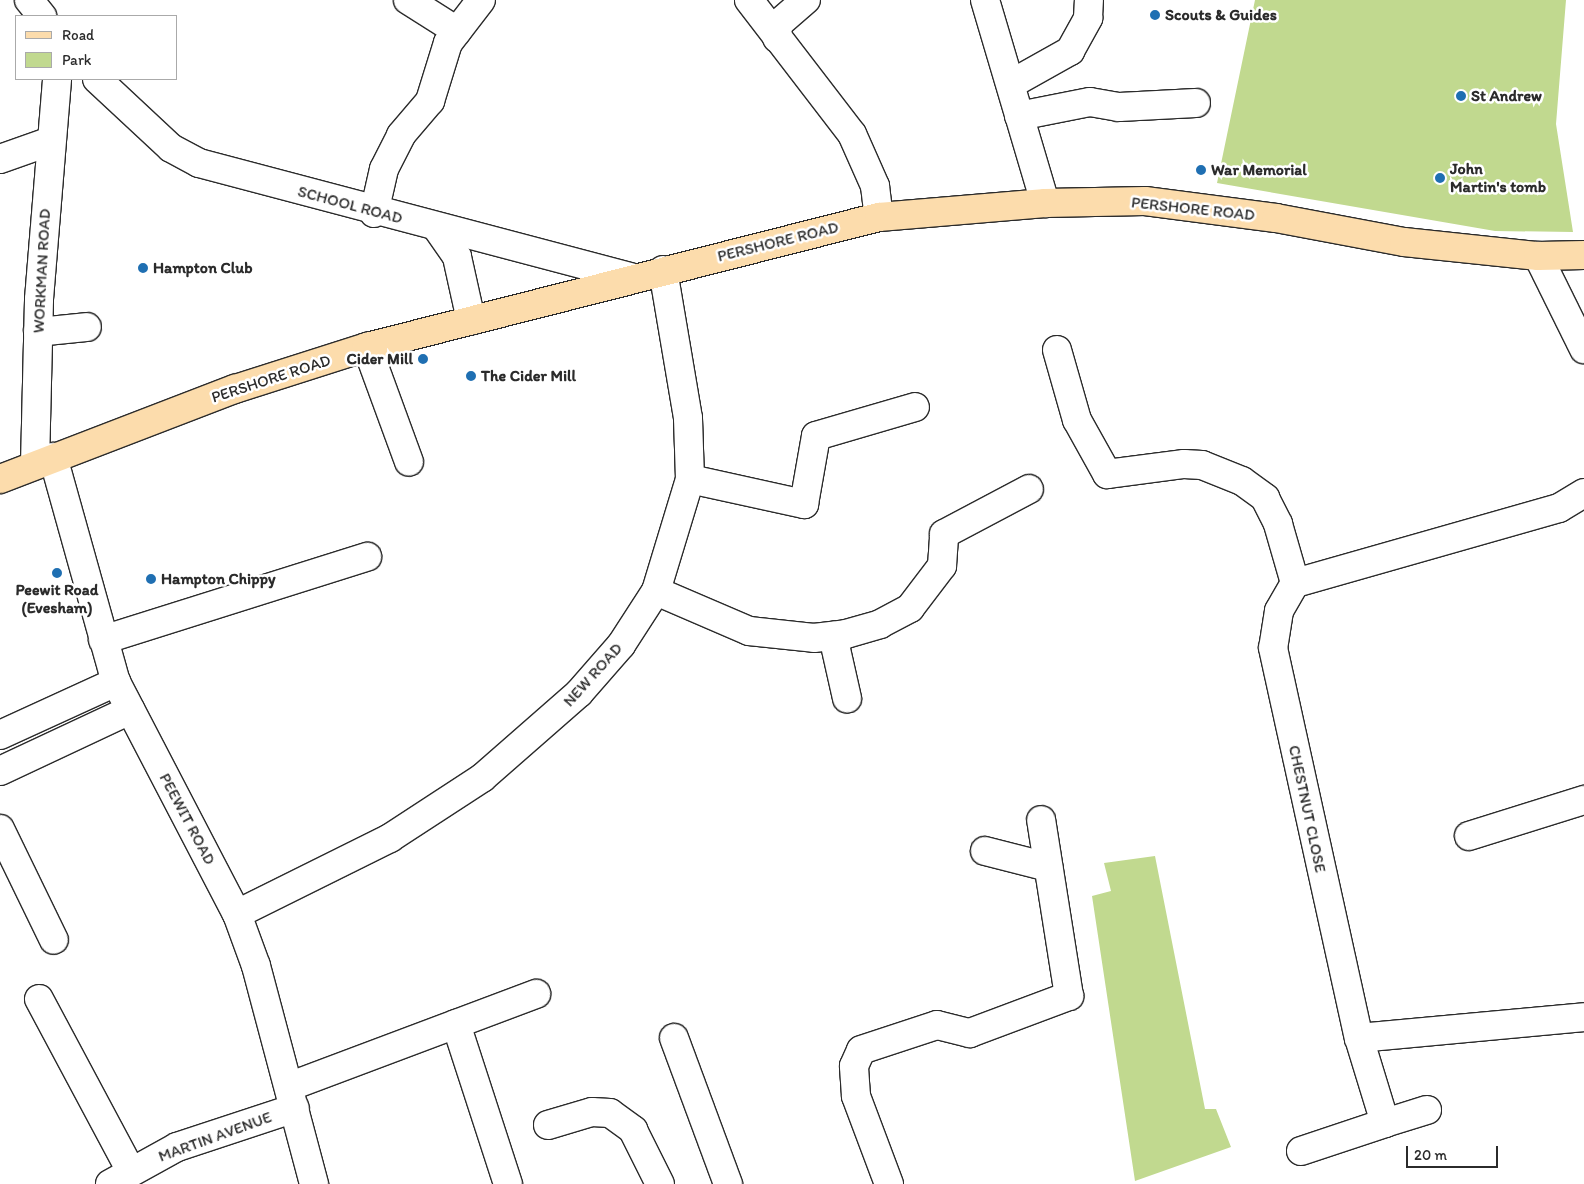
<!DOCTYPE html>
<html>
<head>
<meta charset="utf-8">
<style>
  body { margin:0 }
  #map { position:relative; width:1584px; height:1184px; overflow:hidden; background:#fff; font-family:Itim,sans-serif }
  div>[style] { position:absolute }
  .green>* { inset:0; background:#c1d98f }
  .roads { filter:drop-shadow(1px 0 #2b2b2b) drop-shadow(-1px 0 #2b2b2b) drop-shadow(0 1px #2b2b2b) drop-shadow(0 -1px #2b2b2b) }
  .minor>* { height:28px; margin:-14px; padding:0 14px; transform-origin:14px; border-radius:14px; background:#fff }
  .major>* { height:28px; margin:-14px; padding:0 14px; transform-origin:14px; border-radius:14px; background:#fcdcac }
  .dots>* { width:14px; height:14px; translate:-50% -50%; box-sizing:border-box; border:2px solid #fff; border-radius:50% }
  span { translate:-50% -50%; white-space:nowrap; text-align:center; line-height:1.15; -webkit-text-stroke:5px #fff; paint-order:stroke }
  .poi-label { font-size:16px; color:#2b2b2b; font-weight:700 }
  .left { translate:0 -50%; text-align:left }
  .right { translate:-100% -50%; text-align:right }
  .street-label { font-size:16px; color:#2b2b2b }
  .legend { position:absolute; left:15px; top:15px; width:162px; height:65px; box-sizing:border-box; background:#fff; border:1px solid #aaa; margin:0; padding:6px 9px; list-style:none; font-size:15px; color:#2b2b2b }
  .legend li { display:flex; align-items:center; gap:10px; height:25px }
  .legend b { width:25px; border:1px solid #aaa }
  .scale { position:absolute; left:1406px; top:1146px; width:92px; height:22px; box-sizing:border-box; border:2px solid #2b2b2b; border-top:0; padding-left:6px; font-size:15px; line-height:18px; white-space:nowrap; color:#2b2b2b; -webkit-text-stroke:4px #fff; paint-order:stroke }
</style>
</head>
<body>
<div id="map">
  <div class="green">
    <div style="clip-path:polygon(1255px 0,1566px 0,1556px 124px,1573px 232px,1495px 231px,1217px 183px)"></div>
    <div style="clip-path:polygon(1155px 856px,1205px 1109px,1216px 1109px,1231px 1147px,1135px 1181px,1092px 896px,1111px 891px,1104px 863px)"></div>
  </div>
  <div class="roads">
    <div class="minor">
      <div style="left:29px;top:0;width:21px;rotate:51deg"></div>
      <div style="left:408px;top:0;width:58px;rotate:32.3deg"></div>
      <div style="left:749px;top:0;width:169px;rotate:52.5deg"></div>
      <div style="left:852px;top:134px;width:57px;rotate:66.1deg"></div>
      <div style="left:875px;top:186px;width:31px;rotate:83deg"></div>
      <div style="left:985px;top:0;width:212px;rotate:73.5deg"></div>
      <div style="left:777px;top:38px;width:14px;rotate:-86deg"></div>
      <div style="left:778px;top:24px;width:37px;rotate:-41deg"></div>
      <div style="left:97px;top:79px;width:101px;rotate:43deg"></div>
      <div style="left:171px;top:148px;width:32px;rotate:28deg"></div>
      <div style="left:199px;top:163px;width:447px;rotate:14.8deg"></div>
      <div style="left:1011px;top:84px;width:68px;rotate:-29.2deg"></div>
      <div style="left:1070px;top:51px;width:38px;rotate:-61deg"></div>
      <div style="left:1088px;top:18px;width:18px;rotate:-87deg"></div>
      <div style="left:1019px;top:116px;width:72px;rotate:-11.2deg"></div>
      <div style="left:1090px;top:102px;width:29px;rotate:10deg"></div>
      <div style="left:1119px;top:107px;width:77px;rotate:-3deg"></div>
      <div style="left:0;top:159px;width:54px;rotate:-19.4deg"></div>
      <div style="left:374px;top:213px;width:45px;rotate:-77.2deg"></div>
      <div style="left:384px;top:169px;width:38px;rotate:-63deg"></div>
      <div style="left:401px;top:135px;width:45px;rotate:-49.5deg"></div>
      <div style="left:430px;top:101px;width:61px;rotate:-72.8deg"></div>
      <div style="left:448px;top:43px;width:54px;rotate:-52.5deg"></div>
      <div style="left:437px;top:228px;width:35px;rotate:55deg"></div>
      <div style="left:457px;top:257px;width:65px;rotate:77.5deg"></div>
      <div style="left:1538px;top:256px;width:104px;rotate:63.7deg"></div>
      <div style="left:38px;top:332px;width:49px;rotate:-5.8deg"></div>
      <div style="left:367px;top:347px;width:122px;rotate:69.9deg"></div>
      <div style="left:1057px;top:350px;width:73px;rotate:74.1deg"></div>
      <div style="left:1077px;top:420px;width:62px;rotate:60.9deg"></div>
      <div style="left:1107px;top:474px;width:78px;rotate:-7.4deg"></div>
      <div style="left:1184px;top:464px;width:18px;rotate:3deg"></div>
      <div style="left:1202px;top:465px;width:43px;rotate:21.8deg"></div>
      <div style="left:1242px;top:481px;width:29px;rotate:36deg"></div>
      <div style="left:1265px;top:498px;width:29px;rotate:63deg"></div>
      <div style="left:1278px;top:524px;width:61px;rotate:73.9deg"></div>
      <div style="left:53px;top:457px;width:234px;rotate:74.4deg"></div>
      <div style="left:116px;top:682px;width:262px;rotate:62.5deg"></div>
      <div style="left:237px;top:914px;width:55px;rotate:69.9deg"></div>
      <div style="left:256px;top:966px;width:226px;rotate:75.1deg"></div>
      <div style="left:35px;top:464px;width:165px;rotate:-88.6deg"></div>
      <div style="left:39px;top:299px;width:221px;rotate:-85.3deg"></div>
      <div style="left:690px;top:479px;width:117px;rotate:12.4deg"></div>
      <div style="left:804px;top:504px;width:69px;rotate:-80deg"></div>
      <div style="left:816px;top:436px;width:103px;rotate:-16.3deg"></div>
      <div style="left:1584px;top:493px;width:29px;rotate:149deg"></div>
      <div style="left:1559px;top:508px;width:274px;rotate:164.1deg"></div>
      <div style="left:1295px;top:583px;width:32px;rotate:120deg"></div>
      <div style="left:1279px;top:611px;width:37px;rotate:99deg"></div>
      <div style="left:1273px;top:648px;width:399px;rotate:77.6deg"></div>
      <div style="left:1359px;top:1038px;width:226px;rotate:-5.3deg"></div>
      <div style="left:656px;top:591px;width:101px;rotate:23.3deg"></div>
      <div style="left:749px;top:631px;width:65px;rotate:6.1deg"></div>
      <div style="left:814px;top:638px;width:32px;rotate:-7deg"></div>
      <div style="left:846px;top:634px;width:35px;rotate:-16deg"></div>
      <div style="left:880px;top:624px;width:34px;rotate:-28deg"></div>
      <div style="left:910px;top:608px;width:53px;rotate:-52.7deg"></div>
      <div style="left:942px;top:566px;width:32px;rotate:-86deg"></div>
      <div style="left:944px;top:534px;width:96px;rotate:-27.9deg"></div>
      <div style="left:833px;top:636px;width:64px;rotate:77.3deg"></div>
      <div style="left:103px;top:640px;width:277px;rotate:-17.5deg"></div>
      <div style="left:0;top:735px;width:128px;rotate:-24.6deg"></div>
      <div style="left:0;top:771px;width:144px;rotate:-25.1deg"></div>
      <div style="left:0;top:829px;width:123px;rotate:64.1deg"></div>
      <div style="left:1469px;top:836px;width:121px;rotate:-17.4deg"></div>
      <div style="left:985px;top:851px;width:65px;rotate:14.3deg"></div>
      <div style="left:237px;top:914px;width:171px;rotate:-26.4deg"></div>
      <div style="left:390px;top:838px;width:110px;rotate:-33.1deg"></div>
      <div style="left:482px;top:778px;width:129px;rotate:-41.2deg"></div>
      <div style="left:579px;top:693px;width:64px;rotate:-48.8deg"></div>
      <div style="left:621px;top:645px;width:64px;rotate:-57.1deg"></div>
      <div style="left:656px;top:591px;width:117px;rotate:-73.1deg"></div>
      <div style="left:690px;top:479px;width:61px;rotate:-91.9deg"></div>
      <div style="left:688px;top:418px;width:150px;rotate:-99.6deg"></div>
      <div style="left:39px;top:999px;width:195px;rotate:61.9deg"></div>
      <div style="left:456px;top:1024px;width:168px;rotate:72deg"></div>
      <div style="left:674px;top:1038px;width:156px;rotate:69.7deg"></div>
      <div style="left:291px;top:1086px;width:262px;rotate:-20.6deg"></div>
      <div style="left:1385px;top:1123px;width:44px;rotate:-17.2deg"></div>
      <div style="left:548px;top:1125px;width:46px;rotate:-16.5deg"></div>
      <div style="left:592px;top:1112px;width:18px;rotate:3deg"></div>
      <div style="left:610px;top:1113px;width:29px;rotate:36deg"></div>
      <div style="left:633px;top:1130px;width:60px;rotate:63.4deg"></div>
      <div style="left:1301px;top:1151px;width:89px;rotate:-18.4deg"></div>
      <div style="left:1385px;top:1123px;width:89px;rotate:-107deg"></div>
      <div style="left:110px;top:1184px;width:77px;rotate:-28.9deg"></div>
      <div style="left:177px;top:1147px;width:124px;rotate:-18.3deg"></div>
      <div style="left:889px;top:1184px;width:94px;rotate:-110.6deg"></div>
      <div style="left:856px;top:1096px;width:30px;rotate:-94deg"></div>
      <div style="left:854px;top:1066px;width:17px;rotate:-66deg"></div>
      <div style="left:861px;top:1050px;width:80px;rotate:-18.2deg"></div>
      <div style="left:937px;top:1025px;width:34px;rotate:14deg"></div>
      <div style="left:970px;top:1033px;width:106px;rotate:-20.5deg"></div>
      <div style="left:1069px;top:996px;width:178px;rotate:-99deg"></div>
    </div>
    <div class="major">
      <div style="left:0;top:479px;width:252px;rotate:-21deg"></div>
      <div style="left:235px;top:389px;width:139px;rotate:-17.7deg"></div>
      <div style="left:367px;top:347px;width:528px;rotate:-14.25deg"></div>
      <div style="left:879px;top:217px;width:167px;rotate:-4.8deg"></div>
      <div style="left:1045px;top:203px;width:100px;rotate:-1.1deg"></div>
      <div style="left:1145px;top:201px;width:132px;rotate:7.4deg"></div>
      <div style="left:1276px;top:218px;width:130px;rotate:10.6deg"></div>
      <div style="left:1404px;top:242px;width:135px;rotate:6deg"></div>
      <div style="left:1538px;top:256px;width:46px;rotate:-1.2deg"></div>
    </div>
  </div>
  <div class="dots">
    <div style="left:1155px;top:15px;background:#1f6fb2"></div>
    <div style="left:1461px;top:96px;background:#1f6fb2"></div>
    <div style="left:1201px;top:170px;background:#1f6fb2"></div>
    <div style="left:1440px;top:178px;background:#1f6fb2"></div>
    <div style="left:143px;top:268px;background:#1f6fb2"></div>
    <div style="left:423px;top:359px;background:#1f6fb2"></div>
    <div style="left:471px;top:376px;background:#1f6fb2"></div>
    <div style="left:57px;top:573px;background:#1f6fb2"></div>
    <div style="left:151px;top:579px;background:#1f6fb2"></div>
  </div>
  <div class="poi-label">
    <span class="left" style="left:1165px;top:15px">Scouts &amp; Guides</span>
    <span class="left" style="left:1471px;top:96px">St Andrew</span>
    <span class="left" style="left:1450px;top:178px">John<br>Martin's tomb</span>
    <span class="left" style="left:1211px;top:170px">War Memorial</span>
    <span class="left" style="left:153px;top:268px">Hampton Club</span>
    <span class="right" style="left:413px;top:359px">Cider Mill</span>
    <span class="left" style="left:481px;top:376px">The Cider Mill</span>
    <span class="left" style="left:161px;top:579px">Hampton Chippy</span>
    <span style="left:57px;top:599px">Peewit Road<br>(Evesham)</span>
  </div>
  <div class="street-label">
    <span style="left:350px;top:205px;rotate:15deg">SCHOOL ROAD</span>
    <span style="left:1193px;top:209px;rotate:6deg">PERSHORE ROAD</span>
    <span style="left:778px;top:242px;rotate:-14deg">PERSHORE ROAD</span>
    <span style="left:42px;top:271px;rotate:-87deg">WORKMAN ROAD</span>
    <span style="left:271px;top:379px;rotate:-18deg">PERSHORE ROAD</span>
    <span style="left:593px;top:675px;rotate:-48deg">NEW ROAD</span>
    <span style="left:1307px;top:809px;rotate:78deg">CHESTNUT CLOSE</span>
    <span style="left:187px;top:819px;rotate:62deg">PEEWIT ROAD</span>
    <span style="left:215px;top:1137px;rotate:-20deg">MARTIN AVENUE</span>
  </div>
  <ul class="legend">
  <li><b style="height:6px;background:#fcdcac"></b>Road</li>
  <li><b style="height:14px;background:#c1d98f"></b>Park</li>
  </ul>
  <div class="scale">20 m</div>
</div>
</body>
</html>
